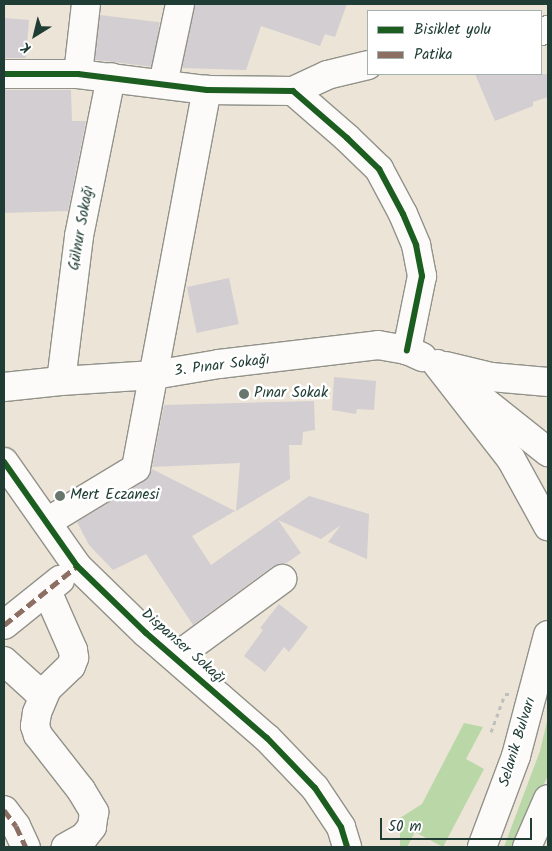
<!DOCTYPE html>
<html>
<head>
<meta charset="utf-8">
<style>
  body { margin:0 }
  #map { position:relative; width:552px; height:851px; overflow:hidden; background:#ece4d6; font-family:Kalam,sans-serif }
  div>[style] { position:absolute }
  .green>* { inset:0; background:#bad7a8 }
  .building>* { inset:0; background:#d3ced2; transform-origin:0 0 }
  .path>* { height:3px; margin-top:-1.5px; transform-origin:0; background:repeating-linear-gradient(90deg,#bdbfbc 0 4px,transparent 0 8px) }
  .roads { filter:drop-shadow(1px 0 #91928a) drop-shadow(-1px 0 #91928a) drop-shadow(0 1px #91928a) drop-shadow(0 -1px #91928a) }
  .minor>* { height:28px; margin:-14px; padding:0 14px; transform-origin:14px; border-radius:14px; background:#fcfbf9 }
  .major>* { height:28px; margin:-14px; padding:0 14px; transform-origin:14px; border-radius:14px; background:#fcfbf9 }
  .quiet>* { height:5px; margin-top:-2.5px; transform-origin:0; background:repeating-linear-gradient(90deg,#8d6e63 0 10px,transparent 0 15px) }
  .cycleway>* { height:6px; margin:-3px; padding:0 3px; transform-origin:3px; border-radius:3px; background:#1b5e20 }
  .dots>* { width:14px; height:14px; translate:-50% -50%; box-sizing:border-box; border:2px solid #fff; border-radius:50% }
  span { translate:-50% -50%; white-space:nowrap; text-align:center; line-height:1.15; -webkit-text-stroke:5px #fff; paint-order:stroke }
  .street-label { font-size:15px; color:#1f3d34 }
  .poi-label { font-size:15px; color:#1f3d34 }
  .left { translate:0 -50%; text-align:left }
  .frame { position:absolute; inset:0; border:5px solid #1f3d34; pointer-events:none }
  .legend { position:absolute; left:367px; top:10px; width:175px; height:65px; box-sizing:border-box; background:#fff; border:1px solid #a5b1ae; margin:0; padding:6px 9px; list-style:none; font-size:15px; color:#1f3d34 }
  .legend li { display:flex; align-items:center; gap:10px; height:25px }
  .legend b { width:25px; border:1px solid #a5b1ae }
  .north { position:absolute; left:10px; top:10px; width:50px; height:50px; -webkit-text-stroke:4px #fff; paint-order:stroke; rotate:216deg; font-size:14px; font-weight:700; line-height:20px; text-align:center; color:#1f3d34 }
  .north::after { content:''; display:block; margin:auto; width:18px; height:22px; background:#1f3d34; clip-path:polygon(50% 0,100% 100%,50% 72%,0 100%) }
  .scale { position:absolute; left:380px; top:818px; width:152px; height:22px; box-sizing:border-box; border:2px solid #1f3d34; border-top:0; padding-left:6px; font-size:15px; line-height:18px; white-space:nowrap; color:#1f3d34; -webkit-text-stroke:4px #fff; paint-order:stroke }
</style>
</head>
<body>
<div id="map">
  <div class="green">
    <div style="clip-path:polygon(548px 717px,548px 775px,516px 847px,504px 847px,540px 751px)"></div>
    <div style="clip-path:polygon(464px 723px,483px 727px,466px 759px,484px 769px,443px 847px,415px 832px,407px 847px,400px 847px,400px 818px,422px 804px)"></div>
  </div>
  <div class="building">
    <div style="clip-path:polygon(195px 4px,347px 4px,335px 37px,325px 34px,320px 46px,261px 26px,246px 70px,182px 68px)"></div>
    <div style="left:100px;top:15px;width:60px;height:45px;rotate:7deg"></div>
    <div style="clip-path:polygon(4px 18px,29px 20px,26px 58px,4px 58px)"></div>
    <div style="clip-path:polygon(475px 74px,548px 74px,548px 97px,533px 102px,533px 106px,495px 121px)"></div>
    <div style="clip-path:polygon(4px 90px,71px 90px,72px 121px,86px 121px,68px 211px,4px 213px)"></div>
    <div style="left:229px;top:278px;width:47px;height:43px;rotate:78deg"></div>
    <div style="clip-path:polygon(334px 377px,376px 381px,374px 410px,357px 409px,356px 414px,332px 410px)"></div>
    <div style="clip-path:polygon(314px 401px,315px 430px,303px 432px,302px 445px,289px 445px,290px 479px,236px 511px,240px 463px,152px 467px,164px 405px)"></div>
    <div style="clip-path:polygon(152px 469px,235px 511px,192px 536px,211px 565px,309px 496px,369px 514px,367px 559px,328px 542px,341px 525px,321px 539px,278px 520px,301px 553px,285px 564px,273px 566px,193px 625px,146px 554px,113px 570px,89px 545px,77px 522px,144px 481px)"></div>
    <div style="clip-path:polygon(279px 604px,308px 627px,289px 652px,284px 647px,265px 672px,244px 656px,263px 630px,260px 628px)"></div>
  </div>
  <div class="path">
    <div style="left:491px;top:732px;width:40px;rotate:-69.8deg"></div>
    <div style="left:505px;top:694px;width:4px"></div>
    <div style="left:417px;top:847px;width:1px;rotate:-90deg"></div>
  </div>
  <div class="roads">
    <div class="minor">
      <div style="left:541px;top:31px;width:7px;rotate:-8deg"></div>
      <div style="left:4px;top:74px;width:74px"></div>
      <div style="left:78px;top:74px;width:130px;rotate:7.1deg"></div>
      <div style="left:207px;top:90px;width:86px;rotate:0.7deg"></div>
      <div style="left:293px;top:91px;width:72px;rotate:41deg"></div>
      <div style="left:347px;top:138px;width:45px;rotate:44.1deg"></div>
      <div style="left:379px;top:169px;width:51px;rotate:61.9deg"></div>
      <div style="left:403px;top:214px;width:34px;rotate:67deg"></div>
      <div style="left:416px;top:245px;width:32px;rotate:79deg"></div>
      <div style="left:422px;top:276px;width:76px;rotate:101.5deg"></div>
      <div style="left:78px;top:74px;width:70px;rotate:-83.5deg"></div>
      <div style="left:163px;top:84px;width:82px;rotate:-78deg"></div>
      <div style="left:293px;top:91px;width:38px;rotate:-25deg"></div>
      <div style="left:327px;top:75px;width:42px;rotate:-13.7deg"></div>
      <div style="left:61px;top:381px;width:146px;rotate:-82.9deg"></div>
      <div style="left:79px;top:236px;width:162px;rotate:-78.6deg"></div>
      <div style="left:4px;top:387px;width:57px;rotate:-6deg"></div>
      <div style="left:61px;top:381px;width:93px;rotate:-3.7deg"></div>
      <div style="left:154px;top:375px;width:66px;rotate:-9.6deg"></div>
      <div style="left:219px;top:364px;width:160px;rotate:-6.8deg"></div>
      <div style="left:378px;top:345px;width:29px;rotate:10deg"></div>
      <div style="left:407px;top:350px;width:17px;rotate:25deg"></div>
      <div style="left:4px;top:462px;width:127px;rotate:54.9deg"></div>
      <div style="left:77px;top:566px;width:96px;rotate:44.2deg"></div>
      <div style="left:146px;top:633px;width:160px;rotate:41deg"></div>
      <div style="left:267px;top:738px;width:69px;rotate:46.2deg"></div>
      <div style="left:315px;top:788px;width:47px;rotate:56.3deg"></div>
      <div style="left:341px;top:827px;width:21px;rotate:73deg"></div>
      <div style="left:47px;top:522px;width:104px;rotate:-31.2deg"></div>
      <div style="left:136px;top:468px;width:385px;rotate:-79.4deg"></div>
      <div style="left:4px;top:625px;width:72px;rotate:-38.8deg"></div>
      <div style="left:176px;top:657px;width:132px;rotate:-36.3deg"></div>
      <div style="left:4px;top:661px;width:43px;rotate:42.2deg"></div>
      <div style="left:36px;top:690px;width:11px;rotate:-5deg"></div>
      <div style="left:47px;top:689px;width:33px;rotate:-44deg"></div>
      <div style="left:71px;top:666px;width:9px;rotate:-69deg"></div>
      <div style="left:74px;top:658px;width:8px;rotate:-97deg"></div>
      <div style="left:73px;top:650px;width:64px;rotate:-113.8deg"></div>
      <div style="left:47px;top:689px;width:26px;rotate:113deg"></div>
      <div style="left:37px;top:713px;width:13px;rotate:99deg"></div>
      <div style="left:35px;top:726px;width:9px;rotate:72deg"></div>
      <div style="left:38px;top:735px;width:70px;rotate:52deg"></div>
      <div style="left:81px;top:790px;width:26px;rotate:59deg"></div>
      <div style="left:94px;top:812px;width:15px;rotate:98deg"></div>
      <div style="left:92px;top:827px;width:13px;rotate:129deg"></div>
      <div style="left:84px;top:837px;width:21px;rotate:151deg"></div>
      <div style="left:4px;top:810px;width:20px;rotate:53deg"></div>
      <div style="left:16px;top:826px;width:23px;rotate:65deg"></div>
    </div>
    <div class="major">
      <div style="left:437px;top:364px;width:120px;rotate:52.1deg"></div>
      <div style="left:511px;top:459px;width:77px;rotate:61.1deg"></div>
      <div style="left:446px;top:366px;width:46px;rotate:13.7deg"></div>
      <div style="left:491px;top:377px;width:57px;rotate:5deg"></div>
      <div style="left:470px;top:390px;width:100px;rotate:38.5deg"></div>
      <div style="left:482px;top:847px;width:97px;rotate:-69.5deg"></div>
      <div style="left:516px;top:756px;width:125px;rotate:-75.2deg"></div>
      <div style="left:527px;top:847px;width:52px;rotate:-66.4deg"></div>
    </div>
  </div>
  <div class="quiet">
    <div style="left:4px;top:625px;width:94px;rotate:-38.9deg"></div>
    <div style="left:4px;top:810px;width:20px;rotate:53deg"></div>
    <div style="left:16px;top:826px;width:23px;rotate:65deg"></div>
  </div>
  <div class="cycleway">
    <div style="left:4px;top:74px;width:74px"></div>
    <div style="left:78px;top:74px;width:130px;rotate:7.1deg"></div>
    <div style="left:207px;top:90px;width:86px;rotate:0.7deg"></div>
    <div style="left:293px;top:91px;width:72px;rotate:41deg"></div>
    <div style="left:347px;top:138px;width:45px;rotate:44.1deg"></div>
    <div style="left:379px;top:169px;width:51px;rotate:61.9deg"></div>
    <div style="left:403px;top:214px;width:34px;rotate:67deg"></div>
    <div style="left:416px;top:245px;width:32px;rotate:79deg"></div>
    <div style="left:422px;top:276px;width:76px;rotate:101.5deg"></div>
    <div style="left:4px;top:462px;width:127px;rotate:54.9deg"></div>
    <div style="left:77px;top:566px;width:96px;rotate:44.2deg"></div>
    <div style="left:146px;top:633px;width:160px;rotate:41deg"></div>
    <div style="left:267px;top:738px;width:69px;rotate:46.2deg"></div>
    <div style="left:315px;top:788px;width:47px;rotate:56.3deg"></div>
    <div style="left:341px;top:827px;width:21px;rotate:73deg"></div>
  </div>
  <div class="dots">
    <div style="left:244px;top:394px;background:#67776d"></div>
    <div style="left:60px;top:496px;background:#67776d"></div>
  </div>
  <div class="street-label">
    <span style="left:82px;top:228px;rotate:-80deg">Gülnur Sokağı</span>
    <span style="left:222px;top:366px;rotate:-7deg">3. Pınar Sokağı</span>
    <span style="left:183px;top:647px;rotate:41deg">Dispanser Sokağı</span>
    <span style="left:518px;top:742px;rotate:-73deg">Selanik Bulvarı</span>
  </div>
  <div class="poi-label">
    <span class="left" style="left:254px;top:394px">Pınar Sokak</span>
    <span class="left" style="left:70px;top:496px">Mert Eczanesi</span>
  </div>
  <div class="frame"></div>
  <ul class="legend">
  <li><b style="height:6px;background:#1b5e20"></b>Bisiklet yolu</li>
  <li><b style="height:6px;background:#8d6e63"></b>Patika</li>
  </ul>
  <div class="north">K</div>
  <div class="scale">50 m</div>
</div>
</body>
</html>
